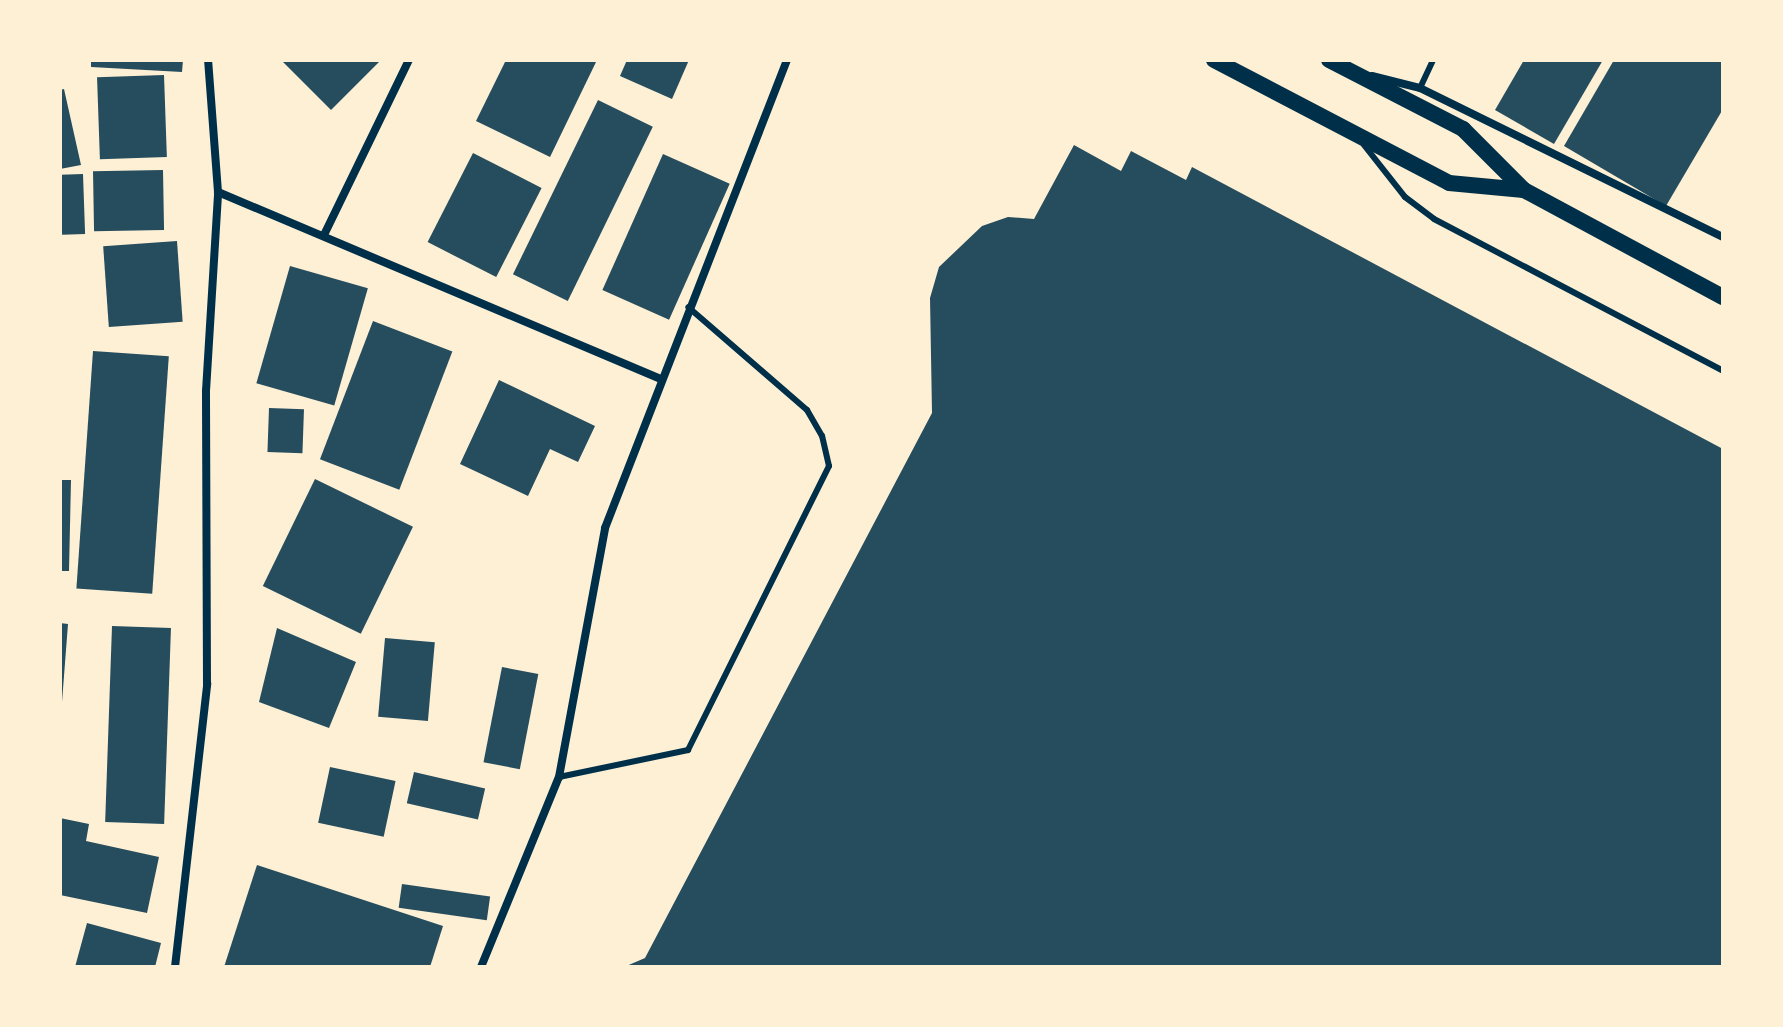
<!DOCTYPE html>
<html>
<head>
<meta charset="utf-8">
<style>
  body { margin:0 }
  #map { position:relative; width:1783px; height:1027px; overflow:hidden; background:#fdf0d5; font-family:"IBM Plex Sans",sans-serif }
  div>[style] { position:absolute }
  .building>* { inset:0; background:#264d5e; transform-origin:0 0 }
  .service>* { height:6px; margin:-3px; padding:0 3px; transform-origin:3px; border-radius:3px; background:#003049 }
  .minor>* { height:8px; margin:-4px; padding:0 4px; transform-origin:4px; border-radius:4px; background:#003049 }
  .secondary>* { height:16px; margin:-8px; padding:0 8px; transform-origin:8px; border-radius:8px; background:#003049 }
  span { translate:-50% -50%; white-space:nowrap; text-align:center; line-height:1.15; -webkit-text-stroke:6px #fdf0d5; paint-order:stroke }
  .frame { position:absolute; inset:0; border:62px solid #fdf0d5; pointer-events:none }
</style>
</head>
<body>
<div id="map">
  <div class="building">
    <div style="clip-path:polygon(91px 60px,183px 60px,182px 72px,91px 67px)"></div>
    <div style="clip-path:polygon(281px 60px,381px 60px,331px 110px)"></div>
    <div style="clip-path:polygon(506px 60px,597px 60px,550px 157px,476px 121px)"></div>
    <div style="clip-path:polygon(627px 60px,689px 60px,672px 99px,620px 76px)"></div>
    <div style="clip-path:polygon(1524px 60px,1603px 60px,1554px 144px,1495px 110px)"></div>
    <div style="clip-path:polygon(1614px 60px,1723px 60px,1723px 109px,1666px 206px,1564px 146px)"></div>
    <div style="left:164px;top:75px;width:82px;height:67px;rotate:88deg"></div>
    <div style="clip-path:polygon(64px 89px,81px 165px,60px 169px,60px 90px)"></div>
    <div style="left:598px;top:100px;width:61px;height:194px;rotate:26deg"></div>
    <div style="clip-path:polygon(1074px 145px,1121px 171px,1131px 151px,1186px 180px,1192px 167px,1723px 449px,1723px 967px,624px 967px,645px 958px,932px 413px,930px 298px,939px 267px,982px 226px,1008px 217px,1034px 219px)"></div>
    <div style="left:473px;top:153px;width:77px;height:100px;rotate:27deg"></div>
    <div style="left:663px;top:154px;width:73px;height:149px;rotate:24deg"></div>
    <div style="left:163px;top:170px;width:60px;height:70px;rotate:89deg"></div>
    <div style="left:83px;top:174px;width:60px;height:23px;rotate:88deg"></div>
    <div style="left:177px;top:241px;width:81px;height:74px;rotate:86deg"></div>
    <div style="left:290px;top:266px;width:81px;height:122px;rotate:16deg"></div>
    <div style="left:373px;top:321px;width:85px;height:148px;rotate:21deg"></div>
    <div style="left:93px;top:351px;width:76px;height:238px;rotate:4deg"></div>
    <div style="clip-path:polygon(499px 380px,595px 426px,578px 462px,550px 449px,528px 496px,460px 464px)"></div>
    <div style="left:269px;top:408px;width:35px;height:44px;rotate:2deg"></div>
    <div style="left:315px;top:479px;width:109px;height:119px;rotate:26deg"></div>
    <div style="clip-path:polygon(60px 480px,71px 480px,69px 571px,60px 571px)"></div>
    <div style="clip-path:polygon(60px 623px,68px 624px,62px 702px,60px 702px)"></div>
    <div style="left:112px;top:626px;width:59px;height:196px;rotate:2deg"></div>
    <div style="clip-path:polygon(277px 628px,356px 662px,329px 728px,259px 702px)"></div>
    <div style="left:385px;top:638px;width:50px;height:79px;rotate:5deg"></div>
    <div style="left:502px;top:667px;width:37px;height:97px;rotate:11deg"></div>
    <div style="left:330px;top:767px;width:67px;height:57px;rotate:12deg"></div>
    <div style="left:414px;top:772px;width:73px;height:32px;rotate:13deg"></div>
    <div style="clip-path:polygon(60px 818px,89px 824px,86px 841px,159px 857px,147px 913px,60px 895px)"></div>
    <div style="clip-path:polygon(257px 865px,443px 926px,430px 967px,224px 967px)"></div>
    <div style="left:402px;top:884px;width:89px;height:24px;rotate:8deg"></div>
    <div style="clip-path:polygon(87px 923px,161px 943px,155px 967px,75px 967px)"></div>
  </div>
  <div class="service">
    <div style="left:1420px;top:88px;width:31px;rotate:-65deg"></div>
    <div style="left:1364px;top:145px;width:66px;rotate:51.7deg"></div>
    <div style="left:1405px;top:197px;width:36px;rotate:37deg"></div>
    <div style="left:1434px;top:219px;width:327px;rotate:27.7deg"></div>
    <div style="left:559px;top:777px;width:132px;rotate:-11.8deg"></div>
    <div style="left:688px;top:750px;width:317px;rotate:-63.6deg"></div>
    <div style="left:829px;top:466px;width:31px;rotate:-103deg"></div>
    <div style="left:822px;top:436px;width:30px;rotate:-120deg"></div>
    <div style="left:807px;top:410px;width:157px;rotate:-139.1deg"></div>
  </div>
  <div class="minor">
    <div style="left:1372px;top:76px;width:49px;rotate:14deg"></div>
    <div style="left:1420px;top:88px;width:338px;rotate:26.2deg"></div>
    <div style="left:218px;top:192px;width:480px;rotate:22.9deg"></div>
    <div style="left:324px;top:235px;width:195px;rotate:-64.1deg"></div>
    <div style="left:175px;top:967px;width:285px;rotate:-83.5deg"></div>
    <div style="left:207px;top:684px;width:293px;rotate:-90.2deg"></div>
    <div style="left:206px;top:391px;width:199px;rotate:-86.5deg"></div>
    <div style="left:218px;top:192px;width:132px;rotate:-94.3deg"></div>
    <div style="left:481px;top:967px;width:205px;rotate:-67.7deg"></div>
    <div style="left:559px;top:777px;width:253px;rotate:-79.5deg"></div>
    <div style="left:605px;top:528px;width:502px;rotate:-68.75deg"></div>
  </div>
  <div class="secondary">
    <div style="left:1214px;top:60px;width:265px;rotate:27.6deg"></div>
    <div style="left:1449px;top:183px;width:75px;rotate:5.3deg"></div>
    <div style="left:1329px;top:60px;width:151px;rotate:27.2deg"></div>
    <div style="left:1463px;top:129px;width:86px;rotate:45deg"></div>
    <div style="left:1524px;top:190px;width:226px;rotate:28.3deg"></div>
  </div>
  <div class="frame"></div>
</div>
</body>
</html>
